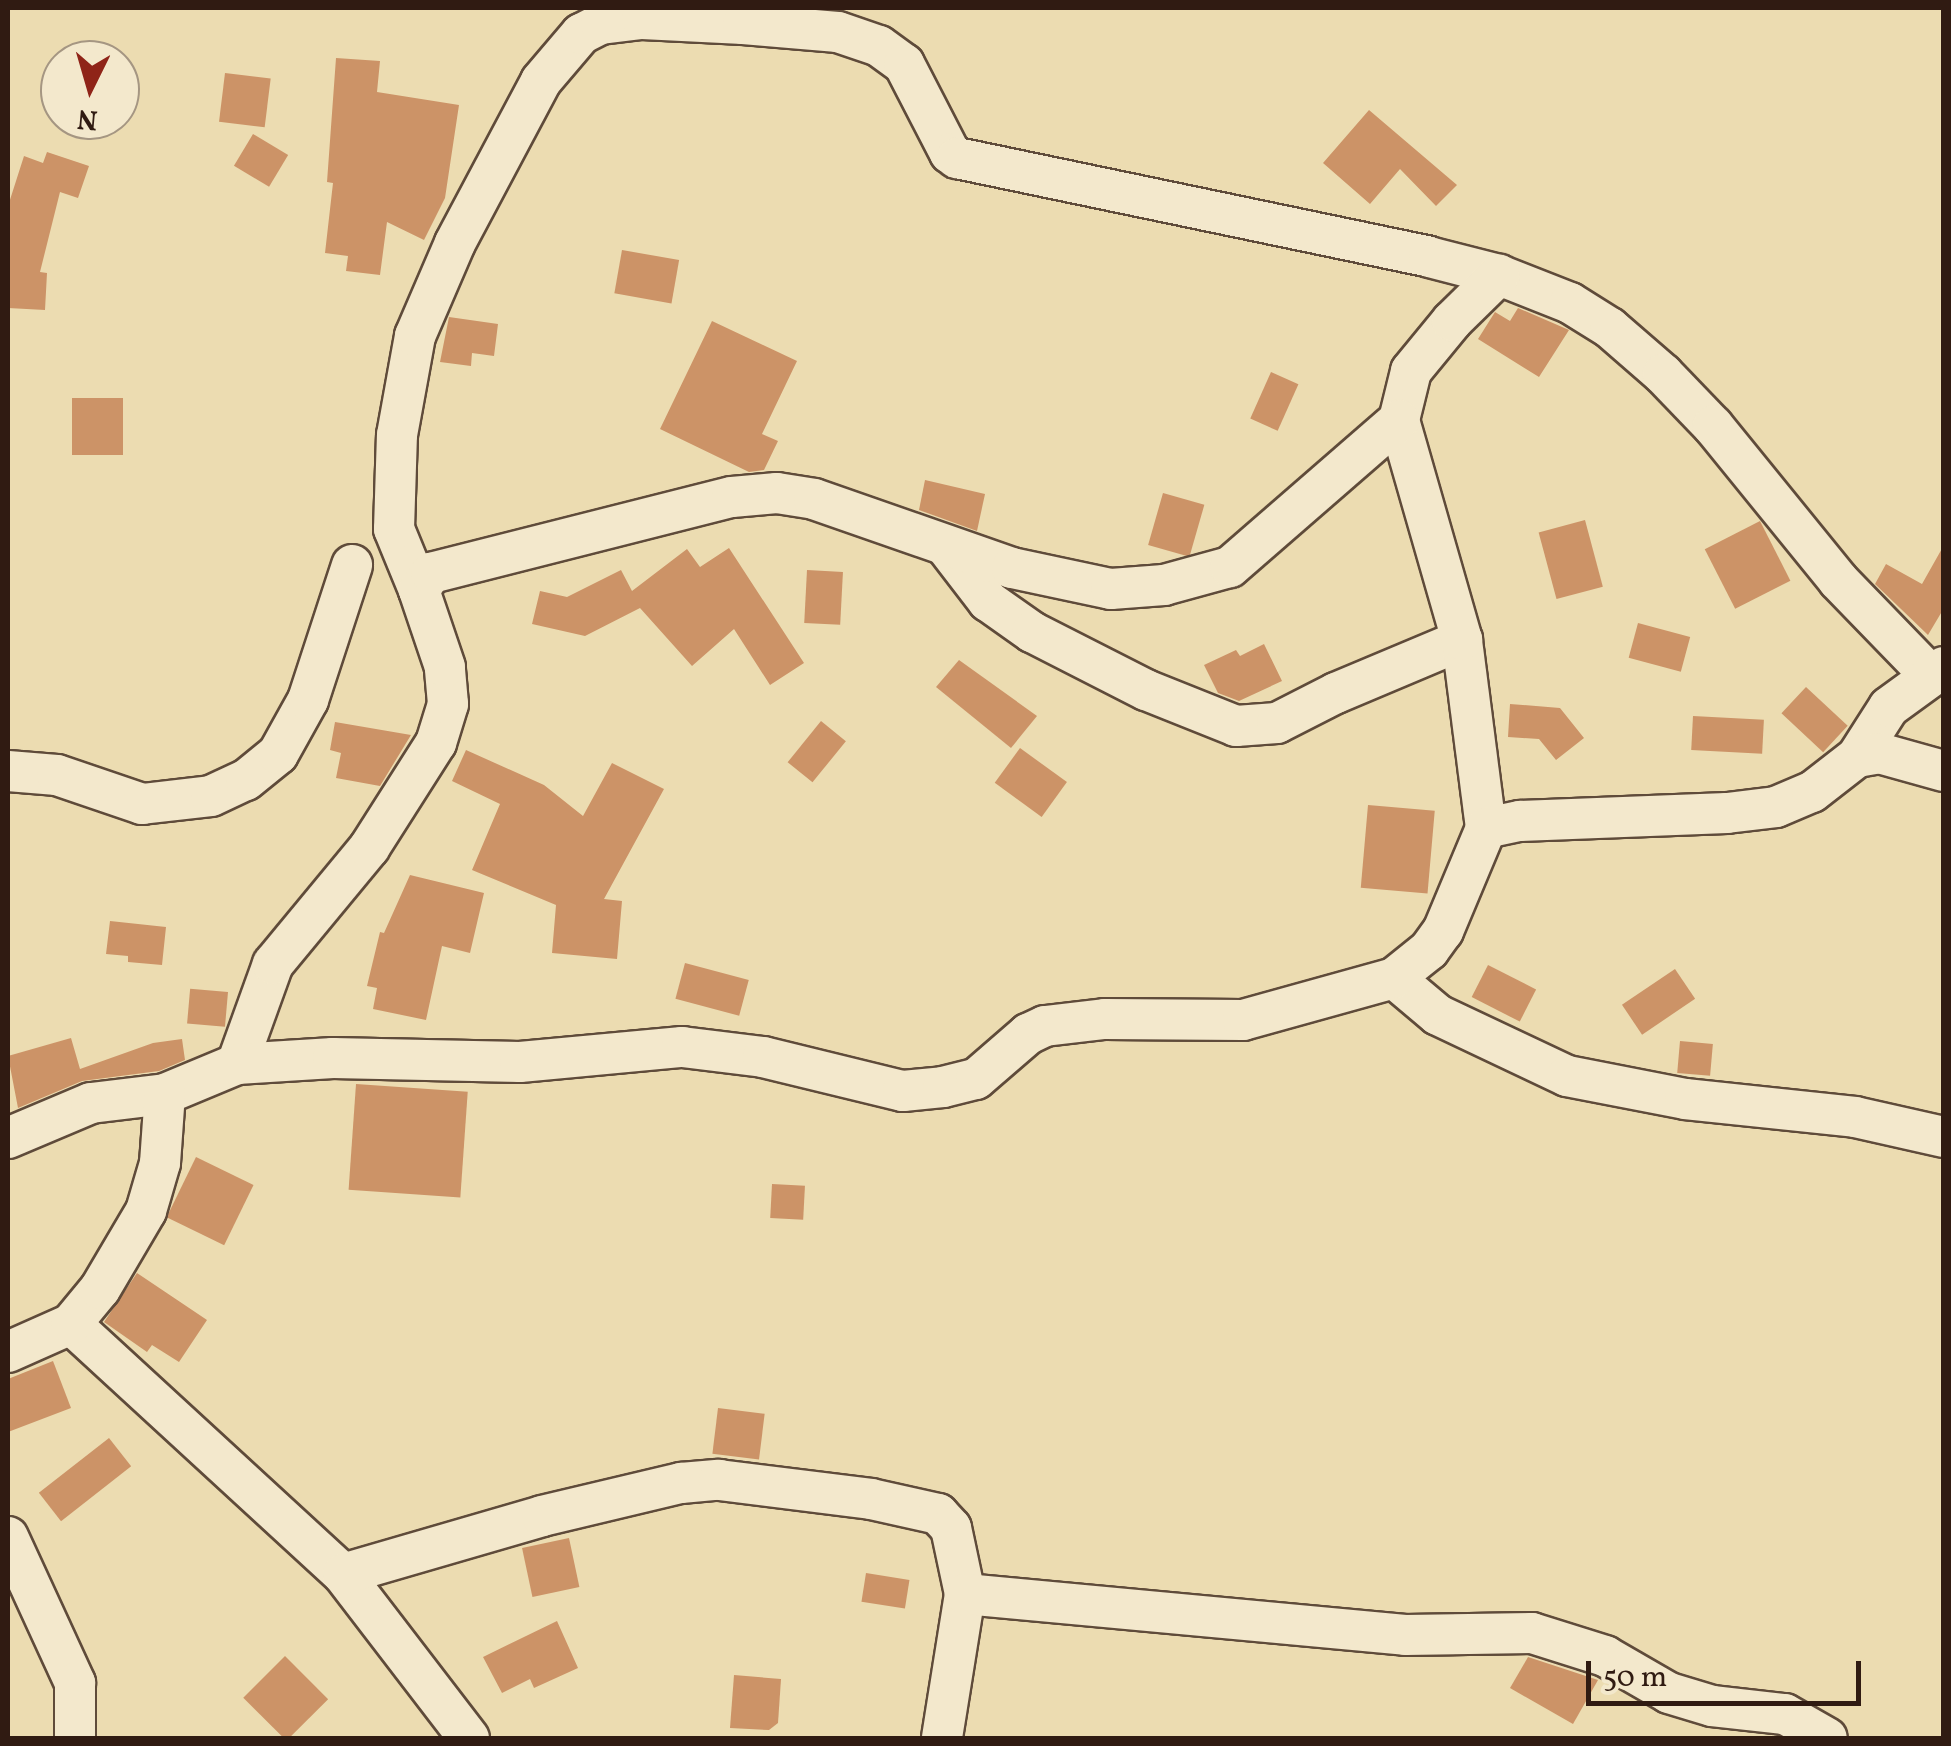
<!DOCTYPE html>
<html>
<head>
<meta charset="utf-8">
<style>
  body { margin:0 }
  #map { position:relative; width:1951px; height:1746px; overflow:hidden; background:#ecdcb1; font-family:Vollkorn,serif }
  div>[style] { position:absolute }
  .building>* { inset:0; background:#cc9367; transform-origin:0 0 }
  .roads { filter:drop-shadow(2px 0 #5f4b3a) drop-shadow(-2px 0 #5f4b3a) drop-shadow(0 2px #5f4b3a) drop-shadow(0 -2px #5f4b3a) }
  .minor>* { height:40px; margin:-20px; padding:0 20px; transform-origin:20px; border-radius:20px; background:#f3e8cc }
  span { translate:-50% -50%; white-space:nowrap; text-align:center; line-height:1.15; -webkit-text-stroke:10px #f3e8cc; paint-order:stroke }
  .frame { position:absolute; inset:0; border:10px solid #301b12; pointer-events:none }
  .north { position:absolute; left:40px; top:40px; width:100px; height:100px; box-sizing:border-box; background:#f3e8cc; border:2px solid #a59682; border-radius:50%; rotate:185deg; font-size:28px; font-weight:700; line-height:40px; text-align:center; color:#301b12 }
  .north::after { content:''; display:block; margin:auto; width:35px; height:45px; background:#8f2418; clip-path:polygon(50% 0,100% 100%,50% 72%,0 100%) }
  .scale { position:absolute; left:1586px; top:1661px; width:275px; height:45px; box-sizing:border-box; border:5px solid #301b12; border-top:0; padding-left:12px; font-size:30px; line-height:35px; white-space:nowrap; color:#301b12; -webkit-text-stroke:8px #f3e8cc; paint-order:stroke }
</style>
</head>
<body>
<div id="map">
  <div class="building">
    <div style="clip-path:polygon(336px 58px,380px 61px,377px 92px,459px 105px,445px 198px,424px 240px,387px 222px,380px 275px,346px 271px,348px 256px,325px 253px,333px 183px,327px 182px)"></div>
    <div style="left:225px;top:73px;width:46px;height:49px;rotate:7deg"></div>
    <div style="clip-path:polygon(1369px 110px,1457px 185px,1436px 206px,1400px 169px,1370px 204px,1323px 163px)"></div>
    <div style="left:253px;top:134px;width:41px;height:37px;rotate:31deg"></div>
    <div style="clip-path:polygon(47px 152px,89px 166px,78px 198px,60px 192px,40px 272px,47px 273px,45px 310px,8px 308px,8px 206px,24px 156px,43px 163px)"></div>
    <div style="left:622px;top:250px;width:58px;height:44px;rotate:10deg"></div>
    <div style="clip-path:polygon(1518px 308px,1569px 330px,1539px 377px,1478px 339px,1495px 312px,1510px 321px)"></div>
    <div style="clip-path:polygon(449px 317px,498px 324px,494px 356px,472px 353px,471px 366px,440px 362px)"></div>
    <div style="clip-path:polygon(712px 321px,797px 361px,762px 434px,778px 441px,764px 470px,749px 472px,660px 429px)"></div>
    <div style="left:1271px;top:372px;width:30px;height:51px;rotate:24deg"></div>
    <div style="left:72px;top:398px;width:51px;height:57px"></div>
    <div style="clip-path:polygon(925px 480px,985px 494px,977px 531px,919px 510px)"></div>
    <div style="left:1163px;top:493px;width:43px;height:54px;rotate:16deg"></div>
    <div style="left:1585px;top:520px;width:69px;height:48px;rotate:75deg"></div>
    <div style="left:1760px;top:521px;width:67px;height:62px;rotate:63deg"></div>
    <div style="clip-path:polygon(1944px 545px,1944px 608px,1928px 635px,1875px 584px,1886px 564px,1922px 584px)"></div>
    <div style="clip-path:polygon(729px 548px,804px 663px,770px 685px,734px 629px,692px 666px,640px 608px,585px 636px,532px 624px,540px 591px,567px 597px,621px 570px,632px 591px,687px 549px,700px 567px)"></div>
    <div style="left:807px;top:570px;width:36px;height:53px;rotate:3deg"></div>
    <div style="left:1638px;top:623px;width:54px;height:36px;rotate:15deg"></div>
    <div style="clip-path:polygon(1264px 644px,1282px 681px,1239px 701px,1218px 693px,1204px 665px,1236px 650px,1240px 656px)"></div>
    <div style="clip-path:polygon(959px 660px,1037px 716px,1011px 748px,936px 687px)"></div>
    <div style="left:1806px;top:687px;width:57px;height:36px;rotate:43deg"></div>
    <div style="clip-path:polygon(1510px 704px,1560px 708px,1584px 738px,1556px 760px,1539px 739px,1508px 737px)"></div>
    <div style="left:1693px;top:716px;width:71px;height:34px;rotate:3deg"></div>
    <div style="left:821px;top:721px;width:32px;height:53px;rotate:39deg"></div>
    <div style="clip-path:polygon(335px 722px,411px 735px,380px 786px,336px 778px,341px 753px,330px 750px)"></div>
    <div style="left:1020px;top:748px;width:58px;height:43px;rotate:36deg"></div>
    <div style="clip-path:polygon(466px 750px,544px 785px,583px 816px,612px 763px,664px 789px,604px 899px,622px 901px,617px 959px,552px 953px,556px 905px,472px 870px,500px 804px,452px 781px)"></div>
    <div style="left:1368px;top:805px;width:67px;height:83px;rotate:5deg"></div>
    <div style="clip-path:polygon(410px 875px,484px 893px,470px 953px,442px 946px,426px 1020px,373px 1009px,377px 988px,367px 986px,380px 932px,384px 933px)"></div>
    <div style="clip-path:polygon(110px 921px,166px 927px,162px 965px,128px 962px,128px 956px,106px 954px)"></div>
    <div style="left:685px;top:963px;width:66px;height:37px;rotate:15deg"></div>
    <div style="left:1488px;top:965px;width:54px;height:36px;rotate:27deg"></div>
    <div style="left:1675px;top:969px;width:36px;height:64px;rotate:56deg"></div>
    <div style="left:228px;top:992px;width:35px;height:38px;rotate:95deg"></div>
    <div style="clip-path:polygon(71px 1038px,80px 1069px,153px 1043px,182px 1039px,185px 1060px,159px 1071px,82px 1081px,18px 1108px,8px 1056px)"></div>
    <div style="left:1680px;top:1041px;width:33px;height:32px;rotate:5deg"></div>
    <div style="left:356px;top:1084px;width:112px;height:106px;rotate:4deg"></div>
    <div style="left:196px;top:1157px;width:64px;height:67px;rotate:26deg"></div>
    <div style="left:772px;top:1184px;width:33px;height:34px;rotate:3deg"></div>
    <div style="clip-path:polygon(137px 1273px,207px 1320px,179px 1362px,152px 1345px,147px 1352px,104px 1322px)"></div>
    <div style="clip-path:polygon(53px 1361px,71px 1408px,8px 1432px,8px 1379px)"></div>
    <div style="left:718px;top:1408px;width:47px;height:46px;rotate:7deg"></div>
    <div style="left:109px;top:1438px;width:36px;height:89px;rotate:52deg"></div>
    <div style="left:569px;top:1538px;width:50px;height:48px;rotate:78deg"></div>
    <div style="left:866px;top:1573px;width:44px;height:29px;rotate:9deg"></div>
    <div style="clip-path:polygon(557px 1621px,578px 1668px,534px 1688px,530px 1679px,502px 1693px,483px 1657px)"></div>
    <div style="left:285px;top:1656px;width:61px;height:59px;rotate:45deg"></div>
    <div style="clip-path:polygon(1528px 1657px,1598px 1680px,1573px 1724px,1510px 1688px)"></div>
    <div style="clip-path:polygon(734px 1675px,781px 1679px,778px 1723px,769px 1730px,730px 1728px)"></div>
  </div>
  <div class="roads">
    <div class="minor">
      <div style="left:945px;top:545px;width:71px;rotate:52.5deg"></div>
      <div style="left:988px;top:601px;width:54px;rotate:35.2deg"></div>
      <div style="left:1032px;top:632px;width:128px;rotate:27deg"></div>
      <div style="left:1146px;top:690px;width:97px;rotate:21.8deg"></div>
      <div style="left:1236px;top:726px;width:41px;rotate:-4.2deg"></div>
      <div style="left:1277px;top:723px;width:66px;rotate:-27deg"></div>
      <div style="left:1336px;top:693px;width:137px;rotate:-22.8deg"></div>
      <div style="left:419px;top:590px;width:66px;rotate:-112.3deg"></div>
      <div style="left:394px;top:529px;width:94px;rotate:-88.2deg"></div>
      <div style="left:397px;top:435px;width:101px;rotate:-79.7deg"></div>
      <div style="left:415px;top:336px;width:101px;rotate:-66.7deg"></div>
      <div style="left:455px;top:243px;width:183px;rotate:-62deg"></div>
      <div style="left:541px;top:81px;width:62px;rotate:-49.6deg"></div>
      <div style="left:581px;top:34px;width:22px;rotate:-27deg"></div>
      <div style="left:601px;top:24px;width:41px;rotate:-7deg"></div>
      <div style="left:642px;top:19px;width:101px;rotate:2.8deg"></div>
      <div style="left:743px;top:24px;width:95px;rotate:4.8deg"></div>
      <div style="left:838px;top:32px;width:43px;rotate:18.9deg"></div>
      <div style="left:879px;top:46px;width:31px;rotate:36deg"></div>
      <div style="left:904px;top:64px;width:100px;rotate:62.7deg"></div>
      <div style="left:950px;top:153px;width:9px;rotate:36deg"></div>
      <div style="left:957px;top:158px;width:482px;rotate:11.8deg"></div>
      <div style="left:1429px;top:257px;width:72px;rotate:14.4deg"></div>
      <div style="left:1499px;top:275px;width:76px;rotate:21.5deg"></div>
      <div style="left:1570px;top:303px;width:47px;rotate:32deg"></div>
      <div style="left:1610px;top:328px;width:70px;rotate:41deg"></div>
      <div style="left:1663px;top:374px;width:72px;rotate:46.1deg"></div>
      <div style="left:1713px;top:426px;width:198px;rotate:50.9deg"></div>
      <div style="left:1838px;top:580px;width:134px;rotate:45.9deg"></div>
      <div style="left:1857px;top:757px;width:59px;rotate:-57.4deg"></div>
      <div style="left:1889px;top:707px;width:68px;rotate:-36deg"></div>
      <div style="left:8px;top:771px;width:49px;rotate:4.7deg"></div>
      <div style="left:57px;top:775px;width:90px;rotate:18.8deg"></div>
      <div style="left:142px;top:804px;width:69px;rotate:-6.6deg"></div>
      <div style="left:211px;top:796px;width:38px;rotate:-25deg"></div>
      <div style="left:246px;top:780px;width:41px;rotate:-39.1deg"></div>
      <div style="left:278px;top:754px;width:62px;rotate:-60.9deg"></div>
      <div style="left:308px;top:700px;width:142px;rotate:-71.9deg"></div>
      <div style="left:1486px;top:828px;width:190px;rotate:-97.3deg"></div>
      <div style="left:1462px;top:640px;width:229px;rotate:-106deg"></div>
      <div style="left:1399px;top:420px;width:50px;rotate:-76.2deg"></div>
      <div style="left:1411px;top:371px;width:65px;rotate:-50.6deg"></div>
      <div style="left:1452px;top:321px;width:66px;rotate:-44.4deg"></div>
      <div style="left:1394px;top:978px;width:57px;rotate:40.1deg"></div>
      <div style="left:1438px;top:1015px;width:143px;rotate:25.3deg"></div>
      <div style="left:1567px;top:1076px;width:120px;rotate:11deg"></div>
      <div style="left:1685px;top:1099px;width:171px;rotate:6deg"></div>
      <div style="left:1855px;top:1117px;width:91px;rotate:12.7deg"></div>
      <div style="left:237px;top:1064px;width:106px;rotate:-70.2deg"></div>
      <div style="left:273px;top:964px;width:151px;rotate:-50.4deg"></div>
      <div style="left:369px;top:848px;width:125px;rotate:-57.5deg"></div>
      <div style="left:436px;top:743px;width:41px;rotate:-72.9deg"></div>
      <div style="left:448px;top:704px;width:37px;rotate:-95deg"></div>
      <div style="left:445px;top:667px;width:81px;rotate:-108.7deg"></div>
      <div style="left:419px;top:590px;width:21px;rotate:-55deg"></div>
      <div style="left:431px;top:573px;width:310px;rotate:-14.2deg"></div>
      <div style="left:732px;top:497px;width:45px;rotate:-5.1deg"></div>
      <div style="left:777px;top:493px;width:37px;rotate:9deg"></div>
      <div style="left:814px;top:499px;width:210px;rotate:19.2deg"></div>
      <div style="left:1012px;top:568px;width:101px;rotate:12deg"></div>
      <div style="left:1111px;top:589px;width:53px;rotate:-4.3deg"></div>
      <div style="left:1164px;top:585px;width:68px;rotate:-15.3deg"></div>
      <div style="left:1230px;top:567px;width:224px;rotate:-41deg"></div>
      <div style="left:8px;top:1138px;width:90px;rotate:-22.9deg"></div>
      <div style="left:91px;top:1103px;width:75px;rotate:-6.9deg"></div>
      <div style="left:165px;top:1094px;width:78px;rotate:-22.6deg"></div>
      <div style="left:237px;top:1064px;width:96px;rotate:-3.6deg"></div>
      <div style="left:333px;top:1058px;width:187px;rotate:1.2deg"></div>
      <div style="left:520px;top:1062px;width:163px;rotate:-5.3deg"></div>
      <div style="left:682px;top:1047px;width:82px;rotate:7deg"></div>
      <div style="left:763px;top:1057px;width:144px;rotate:13.7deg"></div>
      <div style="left:903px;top:1091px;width:40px;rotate:-5.7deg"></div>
      <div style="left:943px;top:1087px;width:34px;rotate:-14deg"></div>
      <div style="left:976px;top:1079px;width:69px;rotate:-40.9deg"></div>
      <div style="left:1028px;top:1034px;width:19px;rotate:-25deg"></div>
      <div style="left:1045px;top:1026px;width:60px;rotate:-6.7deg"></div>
      <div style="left:1105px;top:1019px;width:138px;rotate:0.4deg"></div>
      <div style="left:1243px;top:1020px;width:157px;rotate:-15.5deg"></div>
      <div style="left:1394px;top:978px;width:45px;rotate:-38.7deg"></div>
      <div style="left:1429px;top:950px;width:24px;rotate:-54deg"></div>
      <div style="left:1443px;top:931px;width:112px;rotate:-67.3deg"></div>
      <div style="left:1486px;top:828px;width:35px;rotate:-12deg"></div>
      <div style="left:1520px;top:821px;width:207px;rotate:-2.2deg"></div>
      <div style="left:1727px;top:813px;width:49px;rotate:-7deg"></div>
      <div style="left:1776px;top:807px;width:39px;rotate:-23deg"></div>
      <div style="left:1812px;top:792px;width:57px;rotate:-37.9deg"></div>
      <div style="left:1857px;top:757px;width:22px;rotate:-10deg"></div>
      <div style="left:1879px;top:753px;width:67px;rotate:15.5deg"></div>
      <div style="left:71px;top:1324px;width:369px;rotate:42.6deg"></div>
      <div style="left:343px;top:1574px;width:207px;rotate:52.5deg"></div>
      <div style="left:8px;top:1352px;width:69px;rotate:-24deg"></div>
      <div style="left:71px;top:1324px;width:45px;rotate:-50.4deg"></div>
      <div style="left:100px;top:1289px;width:91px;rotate:-59.5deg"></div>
      <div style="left:146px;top:1211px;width:50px;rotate:-73.7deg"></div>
      <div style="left:160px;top:1163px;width:69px;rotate:-85.9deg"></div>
      <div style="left:8px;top:1537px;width:161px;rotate:65.3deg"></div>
      <div style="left:75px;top:1683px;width:55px;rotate:90deg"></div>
      <div style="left:343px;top:1574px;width:207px;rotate:-16.2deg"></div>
      <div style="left:542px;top:1516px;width:143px;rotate:-13.4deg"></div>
      <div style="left:681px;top:1483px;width:38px;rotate:-5deg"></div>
      <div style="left:719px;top:1480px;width:153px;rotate:7.1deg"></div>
      <div style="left:871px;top:1499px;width:69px;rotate:12.6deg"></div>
      <div style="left:938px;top:1514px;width:19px;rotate:47deg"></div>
      <div style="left:951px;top:1528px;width:67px;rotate:78deg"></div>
      <div style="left:965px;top:1594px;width:146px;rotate:99.1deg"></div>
      <div style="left:965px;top:1594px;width:442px;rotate:5.3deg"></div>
      <div style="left:1405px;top:1635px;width:127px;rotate:-0.9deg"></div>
      <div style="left:1532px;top:1633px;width:77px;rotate:17.5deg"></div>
      <div style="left:1605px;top:1656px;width:74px;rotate:30deg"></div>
      <div style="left:1669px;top:1693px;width:45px;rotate:16.8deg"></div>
      <div style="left:1712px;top:1706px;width:73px;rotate:6.3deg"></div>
      <div style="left:1785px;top:1714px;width:48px;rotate:29.7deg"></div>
    </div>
  </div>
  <div class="frame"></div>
  <div class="north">N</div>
  <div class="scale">50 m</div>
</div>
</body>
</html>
